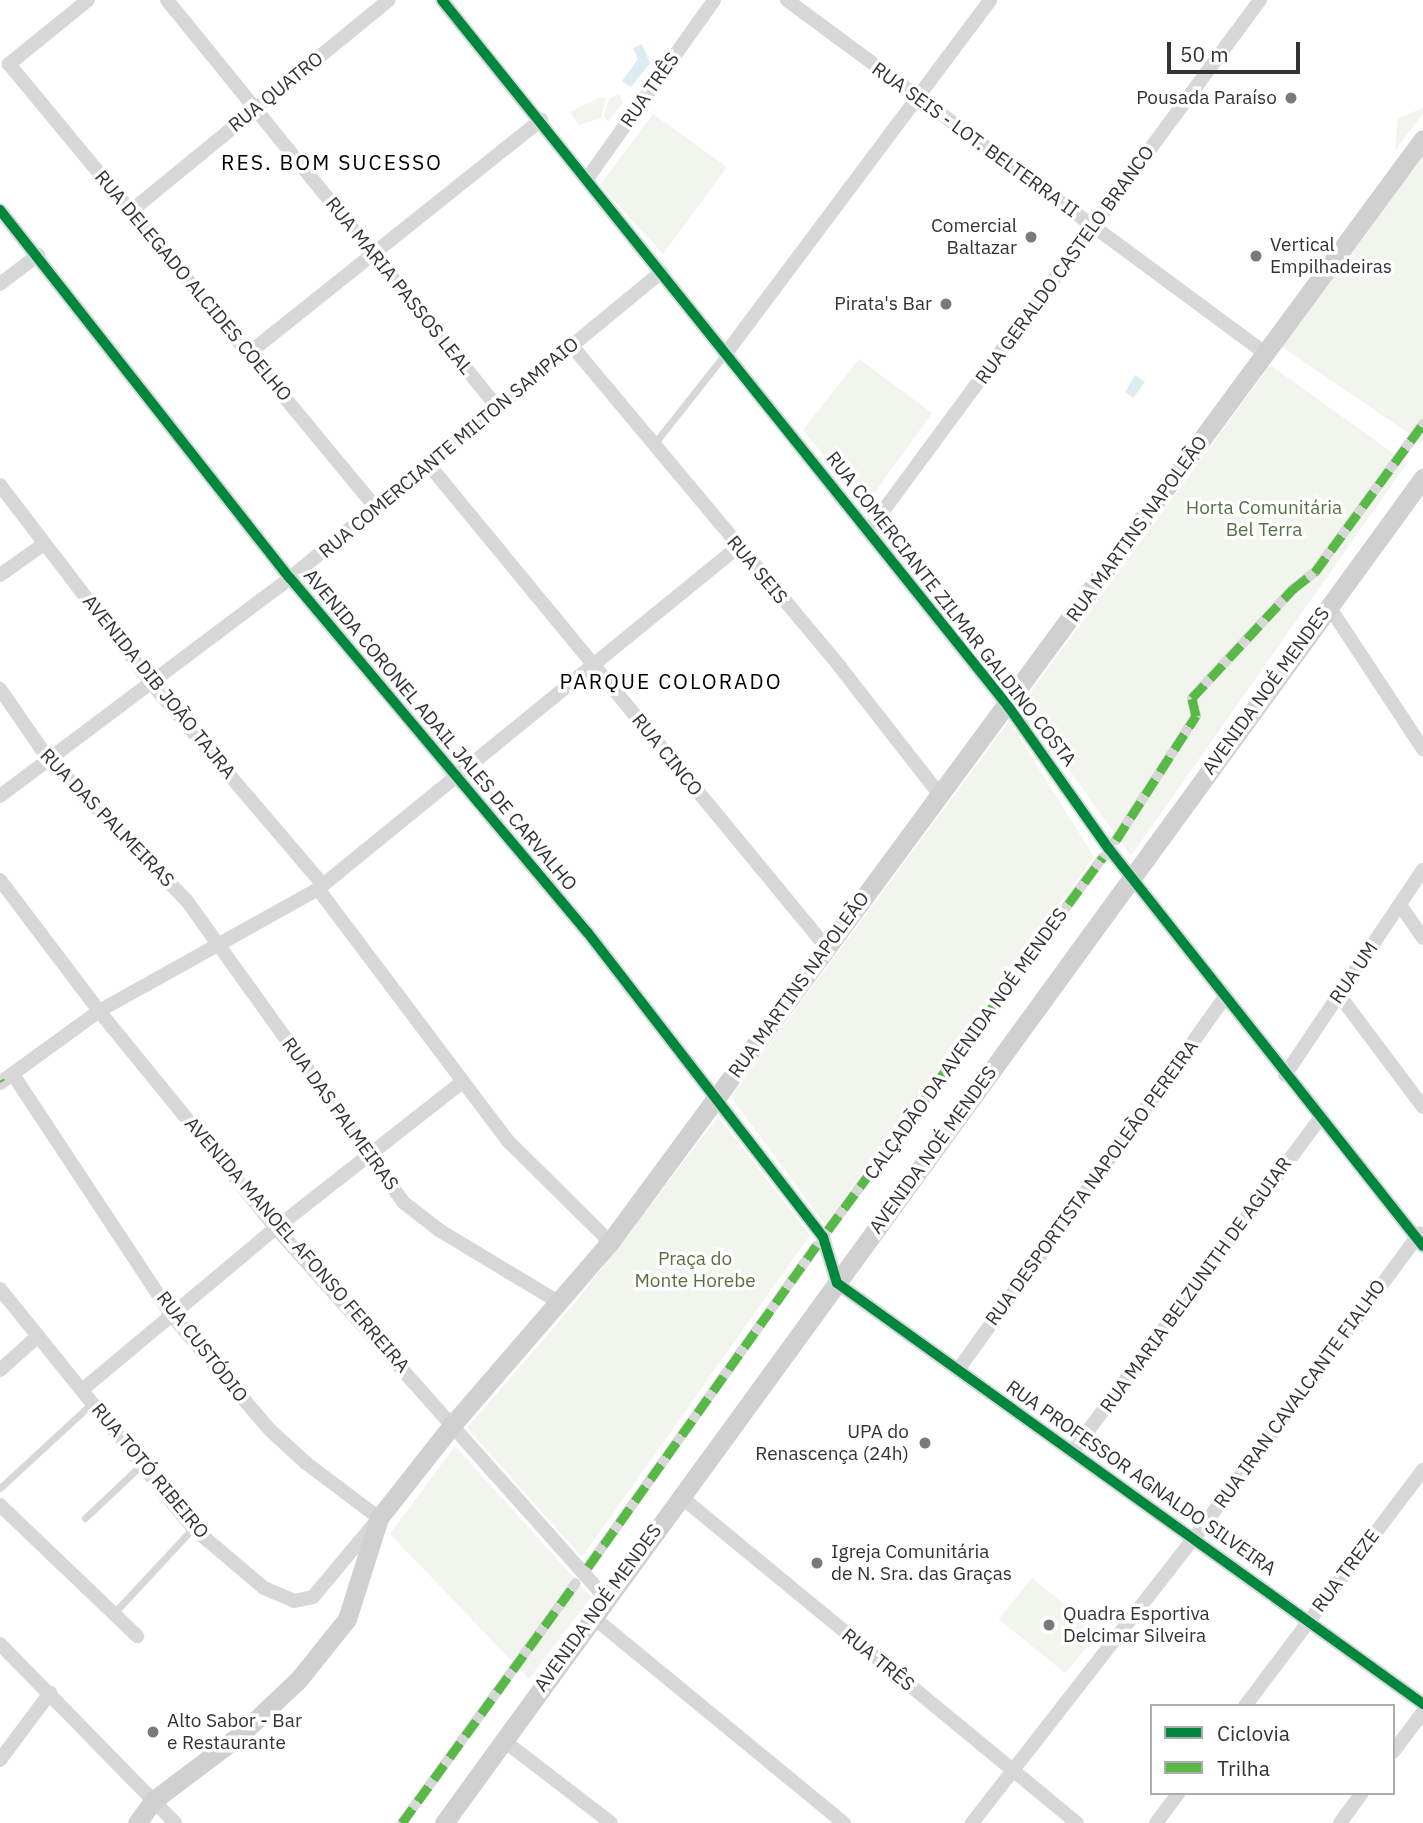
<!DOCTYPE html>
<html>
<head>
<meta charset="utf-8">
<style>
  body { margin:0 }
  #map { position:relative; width:1423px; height:1823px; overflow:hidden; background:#fff; font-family:"IBM Plex Sans",sans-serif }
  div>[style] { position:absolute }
  .green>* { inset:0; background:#f1f5ed; transform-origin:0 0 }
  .water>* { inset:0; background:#ddebf3 }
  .service>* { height:7px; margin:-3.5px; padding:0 3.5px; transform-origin:3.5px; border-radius:3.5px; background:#d7d7d7 }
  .pedestrian>* { height:10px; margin:-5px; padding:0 5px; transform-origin:5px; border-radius:5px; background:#d7d7d7 }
  .minor>* { height:14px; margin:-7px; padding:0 7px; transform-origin:7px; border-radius:7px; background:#d7d7d7 }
  .secondary>* { height:19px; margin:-9.5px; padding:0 9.5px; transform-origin:9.5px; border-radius:9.5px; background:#d0d0d0 }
  .quiet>* { height:9px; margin-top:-4.5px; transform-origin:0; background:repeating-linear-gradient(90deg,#58b947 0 18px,transparent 0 27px) }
  .cycleway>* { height:10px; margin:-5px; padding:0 5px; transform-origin:5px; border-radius:5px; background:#00873e }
  .dots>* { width:19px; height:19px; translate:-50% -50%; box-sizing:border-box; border:4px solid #fff; border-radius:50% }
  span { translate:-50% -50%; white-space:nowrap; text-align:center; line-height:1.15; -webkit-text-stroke:7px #fff; paint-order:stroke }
  .street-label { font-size:19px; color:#333 }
  .poi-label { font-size:19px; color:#333 }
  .right { translate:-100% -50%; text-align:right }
  .left { translate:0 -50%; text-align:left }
  .park-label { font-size:19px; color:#56703f }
  .neighbourhood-label { font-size:21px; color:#000; letter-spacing:2px }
  .legend { position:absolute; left:1150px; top:1704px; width:245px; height:91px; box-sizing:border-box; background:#fff; border:2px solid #adadad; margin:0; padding:9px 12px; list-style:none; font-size:21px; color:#333 }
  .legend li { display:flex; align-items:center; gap:14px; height:35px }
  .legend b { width:35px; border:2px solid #adadad }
  .scale { position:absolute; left:1167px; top:42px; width:133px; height:32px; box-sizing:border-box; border:4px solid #333; border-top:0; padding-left:9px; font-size:21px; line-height:24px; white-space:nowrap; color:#333; -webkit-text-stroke:5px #fff; paint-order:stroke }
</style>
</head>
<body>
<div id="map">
  <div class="green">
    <div style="clip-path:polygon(619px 94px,623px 102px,608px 122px,604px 116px,609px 99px)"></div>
    <div style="clip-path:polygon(601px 97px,606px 98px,601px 118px,579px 125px,570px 112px)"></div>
    <div style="clip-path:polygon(1423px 108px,1423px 113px,1395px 151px,1398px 118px)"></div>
    <div style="clip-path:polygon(653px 114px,727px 167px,663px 254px,600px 185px)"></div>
    <div style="clip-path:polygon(1423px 156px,1423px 443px,1282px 347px)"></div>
    <div style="clip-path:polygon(859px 359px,932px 413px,865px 506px,803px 430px)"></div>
    <div style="clip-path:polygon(1270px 365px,1407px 463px,1131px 856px,1022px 704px)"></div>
    <div style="clip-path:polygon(1009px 721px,1094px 857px,825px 1224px,731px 1097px)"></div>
    <div style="clip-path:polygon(718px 1117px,810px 1235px,582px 1557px,467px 1428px,575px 1303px)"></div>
    <div style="clip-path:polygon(455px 1446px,591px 1597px,529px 1679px,390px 1534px)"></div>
    <div style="left:1032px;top:1578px;width:86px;height:53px;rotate:39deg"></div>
  </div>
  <div class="water">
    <div style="clip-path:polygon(642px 44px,650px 63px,631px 87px,622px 81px,638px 59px,633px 48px)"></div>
    <div style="clip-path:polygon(1135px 375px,1145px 382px,1133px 398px,1125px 392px)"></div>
  </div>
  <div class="service">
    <div style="left:654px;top:444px;width:115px;rotate:-51.7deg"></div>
    <div style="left:0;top:1488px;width:125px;rotate:-42.7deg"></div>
    <div style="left:85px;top:1518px;width:77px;rotate:-43.4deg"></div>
    <div style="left:114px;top:1613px;width:116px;rotate:-47.1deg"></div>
  </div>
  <div class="pedestrian">
    <div style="left:1116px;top:840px;width:148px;rotate:-57.2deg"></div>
    <div style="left:1196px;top:716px;width:18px;rotate:-103deg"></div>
    <div style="left:1192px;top:698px;width:149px;rotate:-47.2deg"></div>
    <div style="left:1293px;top:589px;width:28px;rotate:-38deg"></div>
    <div style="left:1315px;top:572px;width:183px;rotate:-53.9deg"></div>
    <div style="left:828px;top:1230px;width:463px;rotate:-53.6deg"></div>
    <div style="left:588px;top:1567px;width:394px;rotate:-54.6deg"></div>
    <div style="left:402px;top:1823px;width:296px;rotate:-54.1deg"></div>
  </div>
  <div class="minor">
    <div style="left:88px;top:0;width:102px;rotate:141deg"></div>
    <div style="left:9px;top:64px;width:576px;rotate:50.42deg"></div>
    <div style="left:167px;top:0;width:525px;rotate:50.95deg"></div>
    <div style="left:442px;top:0;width:905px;rotate:51.28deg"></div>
    <div style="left:1008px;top:706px;width:175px;rotate:54.8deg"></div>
    <div style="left:1109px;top:849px;width:506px;rotate:51.66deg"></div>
    <div style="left:787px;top:0;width:594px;rotate:36.45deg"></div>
    <div style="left:587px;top:179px;width:219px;rotate:-54.6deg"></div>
    <div style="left:0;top:210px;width:469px;rotate:51.8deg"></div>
    <div style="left:290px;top:578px;width:463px;rotate:50deg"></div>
    <div style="left:588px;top:933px;width:384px;rotate:52.3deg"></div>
    <div style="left:823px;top:1237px;width:48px;rotate:73.1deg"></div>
    <div style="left:837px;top:1283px;width:722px;rotate:35.69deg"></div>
    <div style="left:131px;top:211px;width:333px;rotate:-39.3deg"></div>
    <div style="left:0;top:284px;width:48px;rotate:-37.3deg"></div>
    <div style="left:572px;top:346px;width:418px;rotate:50.1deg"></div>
    <div style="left:840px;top:667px;width:162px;rotate:52deg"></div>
    <div style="left:727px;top:352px;width:439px;rotate:-53.2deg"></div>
    <div style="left:249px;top:353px;width:374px;rotate:-38.6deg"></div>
    <div style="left:429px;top:465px;width:624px;rotate:50.52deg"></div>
    <div style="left:0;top:485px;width:250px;rotate:52.6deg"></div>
    <div style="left:152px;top:684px;width:264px;rotate:49.6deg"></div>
    <div style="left:869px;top:530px;width:659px;rotate:-53.58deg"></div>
    <div style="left:0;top:575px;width:54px;rotate:-35.2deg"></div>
    <div style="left:1328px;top:605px;width:173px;rotate:56.6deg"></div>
    <div style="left:0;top:689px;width:83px;rotate:55.3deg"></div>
    <div style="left:47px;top:757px;width:201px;rotate:45.8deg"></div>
    <div style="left:187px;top:901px;width:370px;rotate:54.3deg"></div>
    <div style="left:403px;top:1202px;width:46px;rotate:37.9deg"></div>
    <div style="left:439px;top:1230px;width:141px;rotate:31.1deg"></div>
    <div style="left:0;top:796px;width:363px;rotate:-36.9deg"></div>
    <div style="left:290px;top:578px;width:481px;rotate:-39.5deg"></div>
    <div style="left:0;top:880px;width:164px;rotate:52.9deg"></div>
    <div style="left:99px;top:1011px;width:280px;rotate:50.8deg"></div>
    <div style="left:276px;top:1228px;width:497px;rotate:48.3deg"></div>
    <div style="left:318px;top:889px;width:316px;rotate:53deg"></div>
    <div style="left:508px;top:1141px;width:144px;rotate:44.7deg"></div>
    <div style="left:1400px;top:905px;width:40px;rotate:55.1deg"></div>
    <div style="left:1339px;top:995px;width:140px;rotate:53.1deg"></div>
    <div style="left:1285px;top:1075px;width:247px;rotate:-56.1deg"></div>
    <div style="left:0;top:1083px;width:122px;rotate:-36deg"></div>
    <div style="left:99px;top:1011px;width:251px;rotate:-29.1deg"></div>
    <div style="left:318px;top:889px;width:542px;rotate:-39.16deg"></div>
    <div style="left:0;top:1289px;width:307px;rotate:51.1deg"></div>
    <div style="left:193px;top:1528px;width:93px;rotate:40.2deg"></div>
    <div style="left:264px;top:1588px;width:33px;rotate:23deg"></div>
    <div style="left:294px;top:1601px;width:19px;rotate:-12deg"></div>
    <div style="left:313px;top:1597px;width:103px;rotate:-50.1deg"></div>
    <div style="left:379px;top:1518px;width:91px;rotate:-143deg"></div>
    <div style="left:306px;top:1463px;width:49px;rotate:-137.5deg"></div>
    <div style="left:270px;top:1430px;width:149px;rotate:-130.6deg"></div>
    <div style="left:173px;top:1317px;width:291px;rotate:-123.4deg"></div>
    <div style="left:0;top:1370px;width:51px;rotate:-41.8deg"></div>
    <div style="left:958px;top:1370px;width:460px;rotate:-54.4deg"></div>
    <div style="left:82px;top:1390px;width:253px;rotate:-39.9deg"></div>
    <div style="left:276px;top:1228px;width:236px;rotate:-38.1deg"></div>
    <div style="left:1073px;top:1451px;width:415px;rotate:-53.4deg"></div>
    <div style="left:680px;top:1496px;width:514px;rotate:39.48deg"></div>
    <div style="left:0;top:1505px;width:190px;rotate:43.7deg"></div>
    <div style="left:593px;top:1617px;width:325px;rotate:39.4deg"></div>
    <div style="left:0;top:1644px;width:250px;rotate:45.6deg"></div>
    <div style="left:1245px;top:1706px;width:296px;rotate:-53deg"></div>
    <div style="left:503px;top:1740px;width:136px;rotate:37.5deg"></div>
    <div style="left:1393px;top:1752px;width:50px;rotate:-53.1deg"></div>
    <div style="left:0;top:1760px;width:84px;rotate:-53.3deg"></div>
    <div style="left:972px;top:1823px;width:363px;rotate:-52.1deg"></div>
    <div style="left:1195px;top:1537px;width:378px;rotate:-53.5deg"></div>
    <div style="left:1156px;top:1823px;width:38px;rotate:-53deg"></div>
    <div style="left:1340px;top:1823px;width:37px;rotate:-54deg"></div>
  </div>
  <div class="secondary">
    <div style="left:137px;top:1823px;width:29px;rotate:-54deg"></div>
    <div style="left:154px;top:1800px;width:108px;rotate:-37.1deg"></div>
    <div style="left:240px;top:1735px;width:81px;rotate:-43.5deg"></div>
    <div style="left:299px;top:1679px;width:77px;rotate:-51.3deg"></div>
    <div style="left:347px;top:1619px;width:106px;rotate:-72.4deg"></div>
    <div style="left:379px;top:1518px;width:120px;rotate:-51.8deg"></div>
    <div style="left:453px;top:1424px;width:240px;rotate:-49.2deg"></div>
    <div style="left:610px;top:1242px;width:1370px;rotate:-53.61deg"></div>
    <div style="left:444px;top:1823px;width:1664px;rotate:-53.95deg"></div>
  </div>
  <div class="quiet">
    <div style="left:1116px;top:840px;width:148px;rotate:-57.2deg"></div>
    <div style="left:1196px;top:716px;width:18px;rotate:-103deg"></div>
    <div style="left:1192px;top:698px;width:149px;rotate:-47.2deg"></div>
    <div style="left:1293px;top:589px;width:28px;rotate:-38deg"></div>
    <div style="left:1315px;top:572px;width:183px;rotate:-53.9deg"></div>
    <div style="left:0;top:1080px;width:2px;rotate:63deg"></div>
    <div style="left:828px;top:1230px;width:463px;rotate:-53.6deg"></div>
    <div style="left:588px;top:1567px;width:394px;rotate:-54.6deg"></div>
    <div style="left:402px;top:1823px;width:296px;rotate:-54.1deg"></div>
  </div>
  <div class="cycleway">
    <div style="left:442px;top:0;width:905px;rotate:51.28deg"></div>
    <div style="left:1008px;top:706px;width:175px;rotate:54.8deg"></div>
    <div style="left:1109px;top:849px;width:506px;rotate:51.66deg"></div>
    <div style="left:0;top:210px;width:469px;rotate:51.8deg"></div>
    <div style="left:290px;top:578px;width:463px;rotate:50deg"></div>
    <div style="left:588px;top:933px;width:384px;rotate:52.3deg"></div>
    <div style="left:823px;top:1237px;width:48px;rotate:73.1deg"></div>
    <div style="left:837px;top:1283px;width:722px;rotate:35.69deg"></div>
  </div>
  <div class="dots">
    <div style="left:1291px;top:98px;background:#7a7a7a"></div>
    <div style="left:1031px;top:237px;background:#7a7a7a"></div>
    <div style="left:1256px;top:256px;background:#7a7a7a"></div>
    <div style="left:946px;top:304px;background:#7a7a7a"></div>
    <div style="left:925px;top:1443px;background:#7a7a7a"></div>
    <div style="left:817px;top:1563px;background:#7a7a7a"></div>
    <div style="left:1049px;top:1625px;background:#7a7a7a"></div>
    <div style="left:153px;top:1732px;background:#7a7a7a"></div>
  </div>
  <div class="street-label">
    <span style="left:650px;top:90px;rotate:-55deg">RUA TRÊS</span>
    <span style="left:276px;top:92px;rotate:-39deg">RUA QUATRO</span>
    <span style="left:975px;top:140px;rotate:36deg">RUA SEIS - LOT. BELTERRA II</span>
    <span style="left:1065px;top:265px;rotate:-54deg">RUA GERALDO CASTELO BRANCO</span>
    <span style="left:193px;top:286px;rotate:50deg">RUA DELEGADO ALCIDES COELHO</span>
    <span style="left:399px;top:286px;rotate:51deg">RUA MARIA PASSOS LEAL</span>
    <span style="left:449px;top:448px;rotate:-40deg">RUA COMERCIANTE MILTON SAMPAIO</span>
    <span style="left:1137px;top:529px;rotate:-54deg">RUA MARTINS NAPOLEÃO</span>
    <span style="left:757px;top:570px;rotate:50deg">RUA SEIS</span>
    <span style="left:951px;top:609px;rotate:52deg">RUA COMERCIANTE ZILMAR GALDINO COSTA</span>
    <span style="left:159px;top:687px;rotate:51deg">AVENIDA DIB JOÃO TAJRA</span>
    <span style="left:1266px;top:691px;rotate:-54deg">AVENIDA NOÉ MENDES</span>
    <span style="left:440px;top:730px;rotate:50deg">AVENIDA CORONEL ADAIL JALES DE CARVALHO</span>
    <span style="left:667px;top:755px;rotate:51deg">RUA CINCO</span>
    <span style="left:107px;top:818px;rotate:46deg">RUA DAS PALMEIRAS</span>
    <span style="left:1354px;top:973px;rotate:-56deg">RUA UM</span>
    <span style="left:799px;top:985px;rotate:-54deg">RUA MARTINS NAPOLEÃO</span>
    <span style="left:966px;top:1044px;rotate:-54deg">CALÇADÃO DA AVENIDA NOÉ MENDES</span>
    <span style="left:340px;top:1114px;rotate:54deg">RUA DAS PALMEIRAS</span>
    <span style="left:933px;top:1150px;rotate:-54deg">AVENIDA NOÉ MENDES</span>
    <span style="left:1092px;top:1183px;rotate:-54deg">RUA DESPORTISTA NAPOLEÃO PEREIRA</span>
    <span style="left:297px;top:1245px;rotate:49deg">AVENIDA MANOEL AFONSO FERREIRA</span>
    <span style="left:1196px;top:1285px;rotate:-54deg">RUA MARIA BELZUNITH DE AGUIAR</span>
    <span style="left:202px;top:1347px;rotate:52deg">RUA CUSTÓDIO</span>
    <span style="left:1300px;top:1394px;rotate:-54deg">RUA IRAN CAVALCANTE FIALHO</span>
    <span style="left:150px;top:1471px;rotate:50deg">RUA TOTÓ RIBEIRO</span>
    <span style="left:1141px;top:1478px;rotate:35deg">RUA PROFESSOR AGNALDO SILVEIRA</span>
    <span style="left:1346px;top:1571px;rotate:-53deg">RUA TREZE</span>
    <span style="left:598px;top:1608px;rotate:-54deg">AVENIDA NOÉ MENDES</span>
    <span style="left:878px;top:1660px;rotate:39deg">RUA TRÊS</span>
  </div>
  <div class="poi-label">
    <span class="right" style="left:1277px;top:98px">Pousada Paraíso</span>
    <span class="right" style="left:1017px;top:237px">Comercial<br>Baltazar</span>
    <span class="left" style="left:1270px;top:256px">Vertical<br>Empilhadeiras</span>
    <span class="right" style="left:932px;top:304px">Pirata's Bar</span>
    <span class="right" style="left:909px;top:1443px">UPA do<br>Renascença (24h)</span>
    <span class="left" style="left:831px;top:1563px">Igreja Comunitária<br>de N. Sra. das Graças</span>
    <span class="left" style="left:1063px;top:1625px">Quadra Esportiva<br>Delcimar Silveira</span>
    <span class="left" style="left:167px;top:1732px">Alto Sabor - Bar<br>e Restaurante</span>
  </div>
  <div class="park-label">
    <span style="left:1264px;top:519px">Horta Comunitária<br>Bel Terra</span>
    <span style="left:695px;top:1270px">Praça do<br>Monte Horebe</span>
  </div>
  <div class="neighbourhood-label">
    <span style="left:332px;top:162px">RES. BOM SUCESSO</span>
    <span style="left:671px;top:681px">PARQUE COLORADO</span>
  </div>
  <ul class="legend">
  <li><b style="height:9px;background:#00873e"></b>Ciclovia</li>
  <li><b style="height:9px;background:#58b947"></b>Trilha</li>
  </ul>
  <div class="scale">50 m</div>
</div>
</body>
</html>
